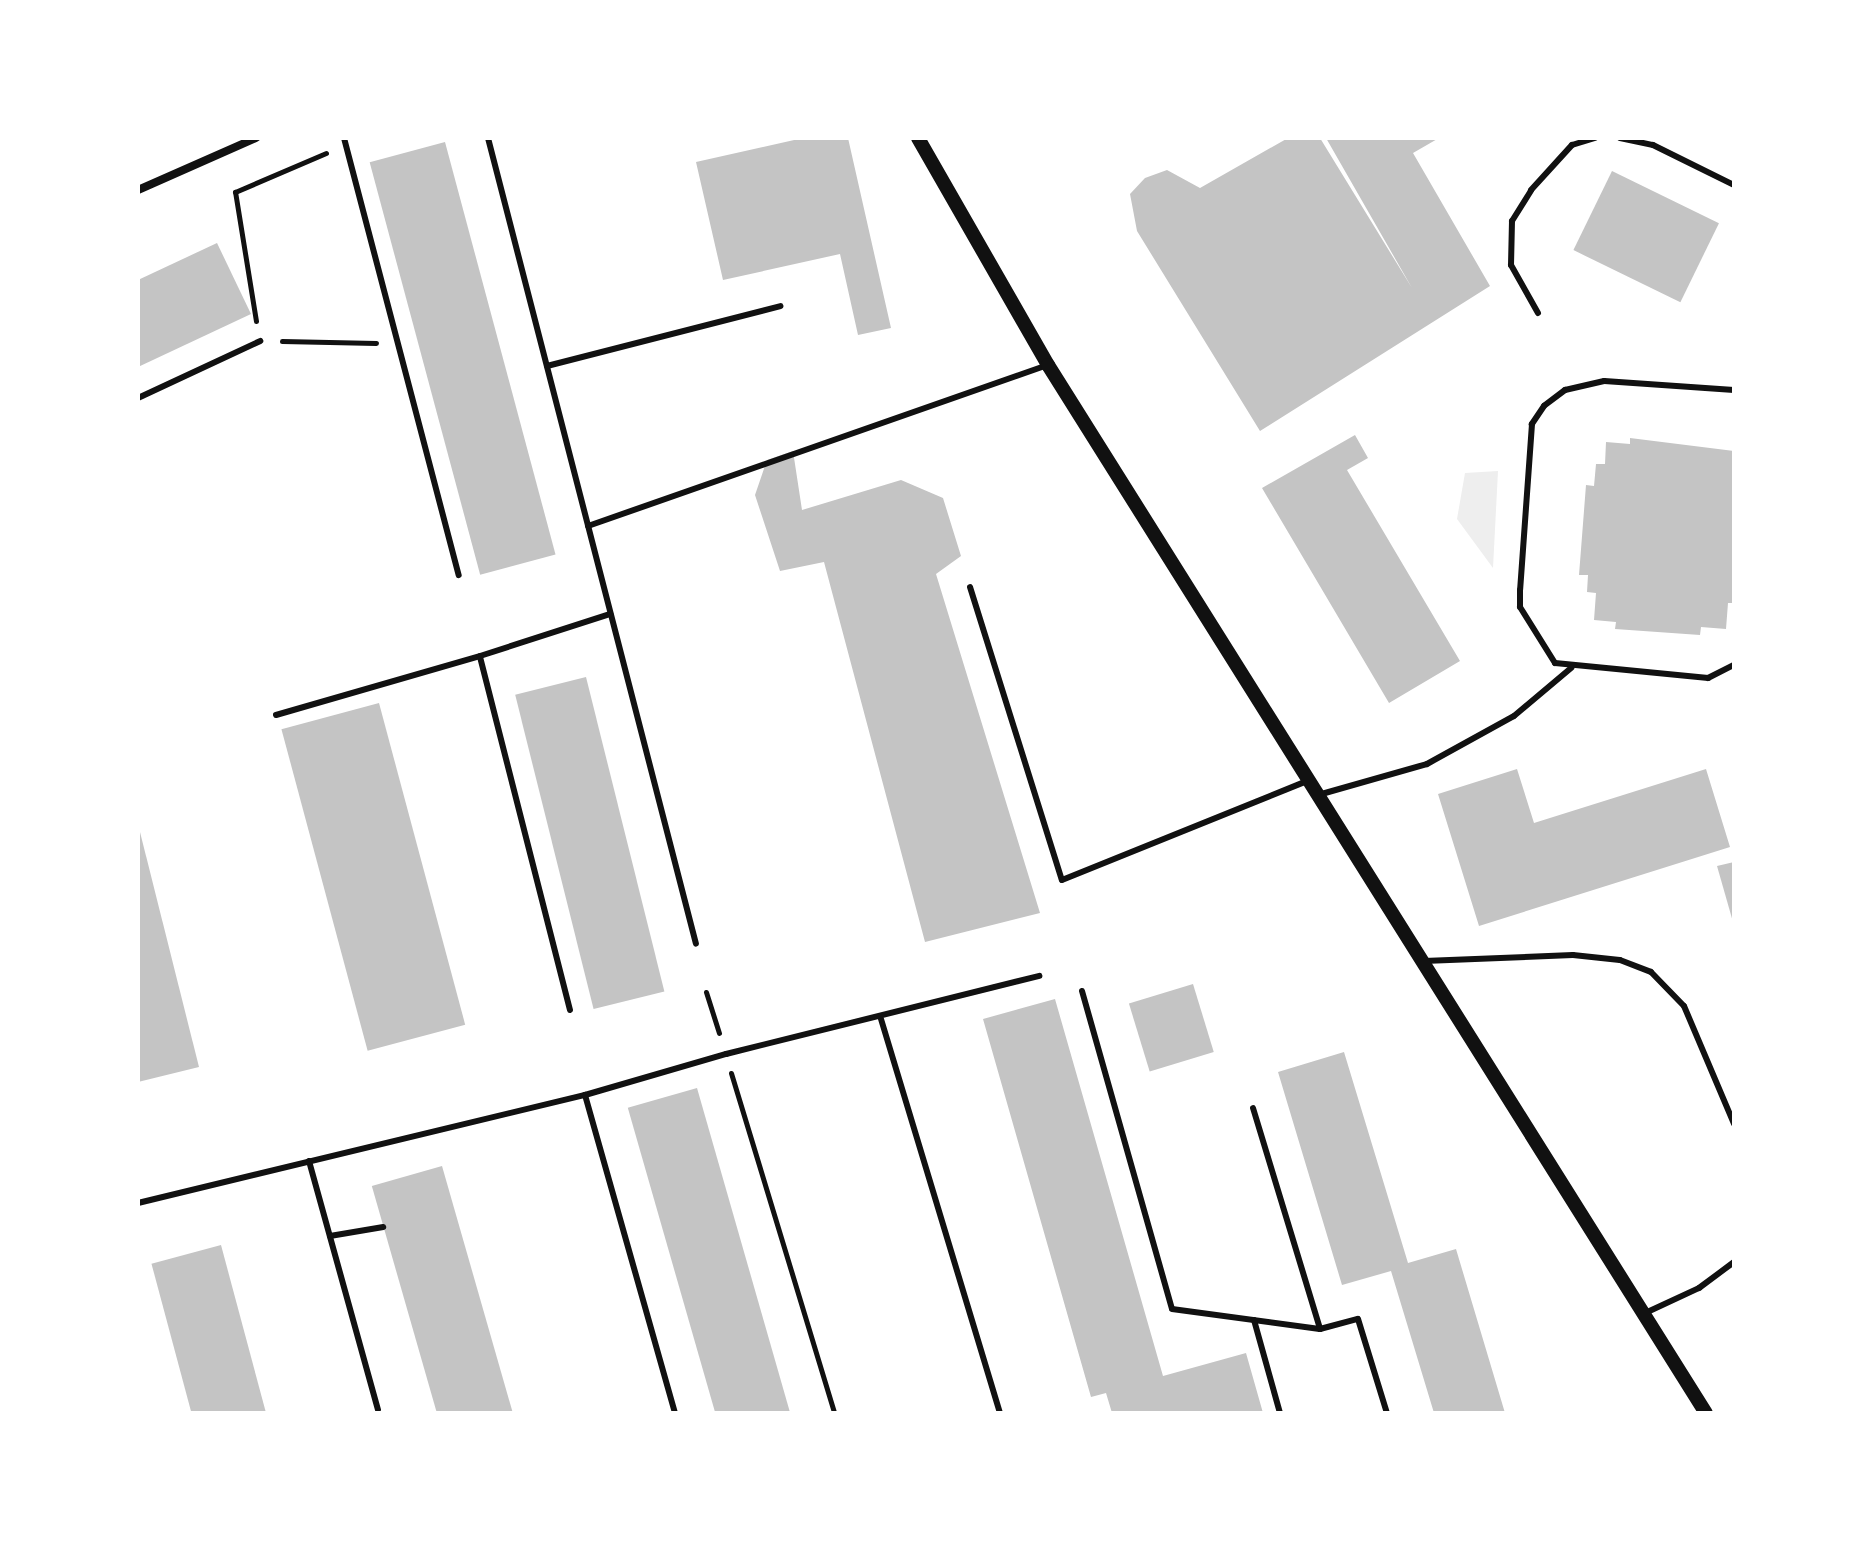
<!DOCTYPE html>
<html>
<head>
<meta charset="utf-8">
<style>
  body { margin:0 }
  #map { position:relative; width:1872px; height:1551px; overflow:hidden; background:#fff; font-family:Inter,sans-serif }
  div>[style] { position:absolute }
  .green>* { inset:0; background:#eee }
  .building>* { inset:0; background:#c4c4c4; transform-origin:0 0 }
  .path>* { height:5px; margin:-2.5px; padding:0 2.5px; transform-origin:2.5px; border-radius:2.5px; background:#111 }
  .service>* { height:6px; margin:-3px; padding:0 3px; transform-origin:3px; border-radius:3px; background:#111 }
  .minor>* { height:8px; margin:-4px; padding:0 4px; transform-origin:4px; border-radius:4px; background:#111 }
  .tertiary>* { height:14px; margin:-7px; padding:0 7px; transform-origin:7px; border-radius:7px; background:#111 }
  span { translate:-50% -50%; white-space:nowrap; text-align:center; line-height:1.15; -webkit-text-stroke:7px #fff; paint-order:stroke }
  .frame { position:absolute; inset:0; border:140px solid #fff; pointer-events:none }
</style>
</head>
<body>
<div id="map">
  <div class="green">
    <div style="clip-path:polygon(1498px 471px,1493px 568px,1457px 519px,1465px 473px)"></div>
  </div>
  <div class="building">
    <div style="clip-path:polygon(803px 138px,848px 138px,891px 328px,858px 335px,840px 254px,723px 280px,696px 162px)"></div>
    <div style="clip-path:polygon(1288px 138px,1320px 138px,1412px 288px,1326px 138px,1439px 138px,1413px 153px,1490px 286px,1260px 431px,1137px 231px,1130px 194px,1145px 178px,1167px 170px,1200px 188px)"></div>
    <div style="left:445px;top:142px;width:427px;height:78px;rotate:75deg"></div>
    <div style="left:1612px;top:171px;width:119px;height:88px;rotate:26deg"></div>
    <div style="clip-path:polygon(217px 243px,251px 314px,138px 367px,138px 280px)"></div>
    <div style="clip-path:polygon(1355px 435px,1368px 458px,1347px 470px,1460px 661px,1389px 703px,1262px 488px)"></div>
    <div style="clip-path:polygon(1630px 438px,1734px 451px,1734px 603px,1728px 603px,1726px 629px,1701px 627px,1700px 635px,1615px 629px,1616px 622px,1594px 620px,1596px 593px,1587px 592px,1588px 575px,1579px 575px,1586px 485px,1594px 486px,1596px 464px,1605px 464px,1606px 442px,1630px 444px)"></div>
    <div style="clip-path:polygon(793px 451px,802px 510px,901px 480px,943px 498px,961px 556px,936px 574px,1040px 913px,925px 942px,824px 562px,780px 571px,755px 495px,767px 460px)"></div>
    <div style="left:586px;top:677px;width:324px;height:73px;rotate:76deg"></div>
    <div style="left:379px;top:703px;width:333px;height:101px;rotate:75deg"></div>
    <div style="clip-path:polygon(1517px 769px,1534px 823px,1706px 769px,1730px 847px,1479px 926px,1438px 794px)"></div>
    <div style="clip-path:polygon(138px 824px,199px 1067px,138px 1082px)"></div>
    <div style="clip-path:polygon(1734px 862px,1734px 922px,1733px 922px,1717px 866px)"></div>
    <div style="left:1193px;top:984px;width:71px;height:67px;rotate:73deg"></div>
    <div style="clip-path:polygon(1055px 999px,1163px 1376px,1246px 1353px,1263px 1413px,1112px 1413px,1106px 1393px,1091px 1397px,983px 1019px)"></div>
    <div style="clip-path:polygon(1344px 1052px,1408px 1263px,1456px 1249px,1505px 1413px,1434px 1413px,1391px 1271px,1342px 1285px,1278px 1072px)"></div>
    <div style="left:697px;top:1088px;width:338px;height:72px;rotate:74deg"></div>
    <div style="left:442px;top:1166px;width:256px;height:73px;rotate:74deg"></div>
    <div style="left:221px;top:1245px;width:174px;height:72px;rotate:75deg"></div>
  </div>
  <div class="path">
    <div style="left:256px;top:321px;width:131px;rotate:-99.2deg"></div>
    <div style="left:235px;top:192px;width:99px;rotate:-23.2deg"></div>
    <div style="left:282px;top:341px;width:94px;rotate:1.2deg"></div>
    <div style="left:706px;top:992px;width:43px;rotate:72.4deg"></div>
    <div style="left:731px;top:1073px;width:355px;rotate:73.1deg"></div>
  </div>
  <div class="service">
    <div style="left:344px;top:138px;width:452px;rotate:75.3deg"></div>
    <div style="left:488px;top:138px;width:832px;rotate:75.53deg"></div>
    <div style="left:1620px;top:138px;width:34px;rotate:12deg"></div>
    <div style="left:1653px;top:145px;width:90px;rotate:26.3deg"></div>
    <div style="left:1538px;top:313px;width:55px;rotate:-119.4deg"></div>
    <div style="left:1511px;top:265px;width:44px;rotate:-88.7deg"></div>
    <div style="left:1512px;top:221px;width:36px;rotate:-58deg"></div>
    <div style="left:1531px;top:190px;width:61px;rotate:-47.7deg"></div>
    <div style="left:1572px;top:145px;width:24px;rotate:-17deg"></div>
    <div style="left:547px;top:366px;width:241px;rotate:-14.4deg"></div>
    <div style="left:1734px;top:390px;width:130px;rotate:-176deg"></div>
    <div style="left:1604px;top:381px;width:40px;rotate:167deg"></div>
    <div style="left:1565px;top:390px;width:26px;rotate:143deg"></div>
    <div style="left:1544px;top:406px;width:22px;rotate:124deg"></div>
    <div style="left:1532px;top:424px;width:166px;rotate:94.1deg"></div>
    <div style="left:1520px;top:590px;width:17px;rotate:90deg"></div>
    <div style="left:1520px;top:607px;width:66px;rotate:58deg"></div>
    <div style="left:1555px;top:663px;width:154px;rotate:5.6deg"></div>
    <div style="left:1708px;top:678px;width:29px;rotate:-27deg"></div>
    <div style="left:138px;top:398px;width:135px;rotate:-25deg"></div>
    <div style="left:588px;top:526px;width:487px;rotate:-19.3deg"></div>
    <div style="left:970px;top:587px;width:307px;rotate:72.6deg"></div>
    <div style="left:1062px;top:880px;width:262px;rotate:-22deg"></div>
    <div style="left:276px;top:715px;width:212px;rotate:-16.1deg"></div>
    <div style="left:1318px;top:795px;width:113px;rotate:-15.9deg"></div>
    <div style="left:1427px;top:764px;width:99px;rotate:-28.9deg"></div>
    <div style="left:1514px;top:716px;width:75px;rotate:-40.1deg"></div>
    <div style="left:1424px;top:961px;width:149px;rotate:-2.3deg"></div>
    <div style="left:1573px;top:955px;width:47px;rotate:6.1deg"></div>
    <div style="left:1620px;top:960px;width:33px;rotate:21deg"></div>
    <div style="left:1651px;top:972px;width:47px;rotate:45.9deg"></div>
    <div style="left:1684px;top:1006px;width:128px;rotate:67deg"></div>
    <div style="left:1082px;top:991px;width:330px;rotate:74.2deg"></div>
    <div style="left:1172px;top:1309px;width:149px;rotate:7.7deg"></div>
    <div style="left:570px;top:1010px;width:365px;rotate:-104.3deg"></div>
    <div style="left:480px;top:656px;width:137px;rotate:-17.9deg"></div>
    <div style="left:881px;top:1019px;width:412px;rotate:73.2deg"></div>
    <div style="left:585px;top:1095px;width:330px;rotate:74.2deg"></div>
    <div style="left:1253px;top:1108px;width:231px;rotate:73.1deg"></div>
    <div style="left:1320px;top:1329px;width:39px;rotate:-15deg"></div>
    <div style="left:1358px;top:1319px;width:98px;rotate:72.9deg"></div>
    <div style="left:309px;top:1161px;width:258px;rotate:74.5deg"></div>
    <div style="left:138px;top:1203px;width:460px;rotate:-13.6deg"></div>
    <div style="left:585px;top:1095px;width:147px;rotate:-16.2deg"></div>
    <div style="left:726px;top:1054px;width:323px;rotate:-14deg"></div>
    <div style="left:330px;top:1236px;width:54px;rotate:-9.6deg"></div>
    <div style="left:1643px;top:1314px;width:62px;rotate:-24.9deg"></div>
    <div style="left:1699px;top:1288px;width:44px;rotate:-36.6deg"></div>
    <div style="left:1254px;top:1320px;width:97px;rotate:74.4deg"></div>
  </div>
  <div class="minor">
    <div style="left:138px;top:190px;width:129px;rotate:-23.8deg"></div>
  </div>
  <div class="tertiary">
    <div style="left:918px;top:138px;width:262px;rotate:60.2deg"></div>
    <div style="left:1048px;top:365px;width:1237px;rotate:57.88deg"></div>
  </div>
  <div class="frame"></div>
</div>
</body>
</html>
